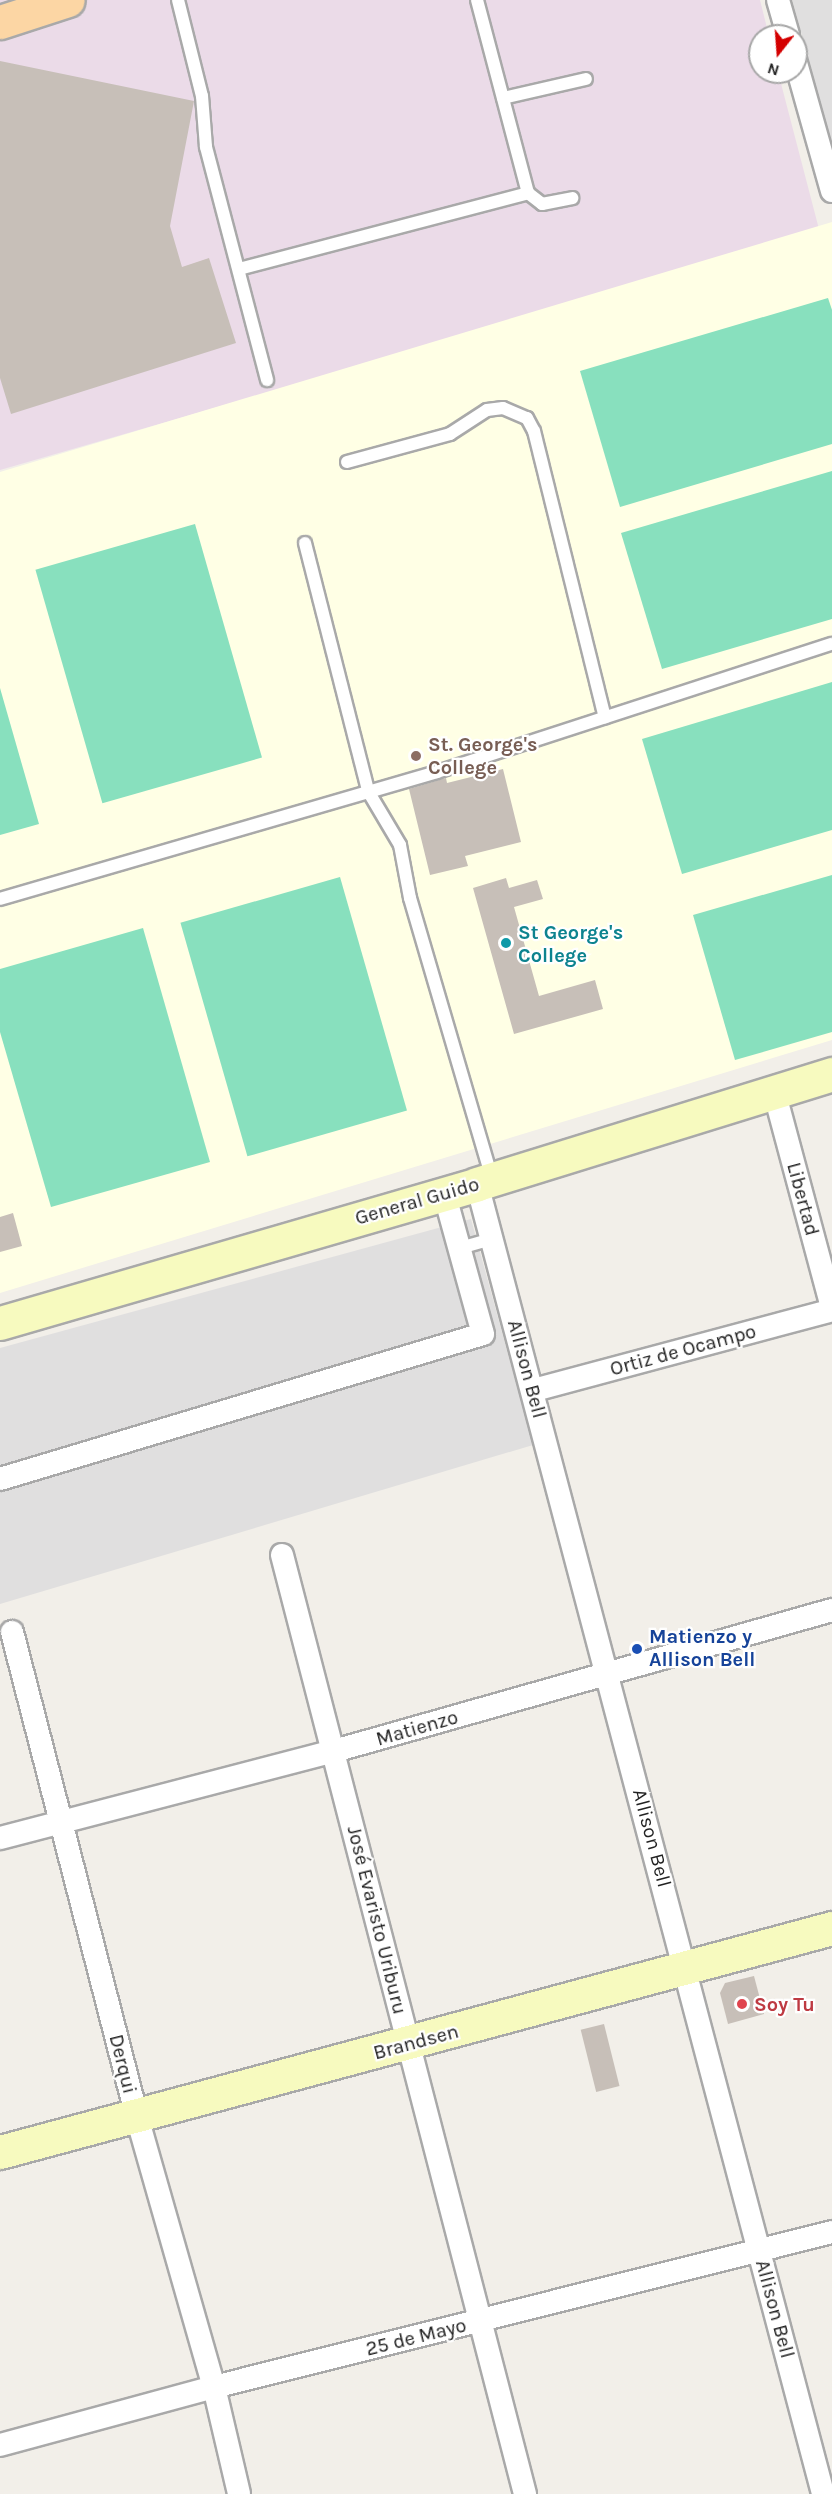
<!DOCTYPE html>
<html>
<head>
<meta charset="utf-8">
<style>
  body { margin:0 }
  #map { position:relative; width:832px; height:2494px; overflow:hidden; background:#f2efe9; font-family:Karla,sans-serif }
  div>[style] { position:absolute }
  .residential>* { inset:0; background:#e0dfdf }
  .industrial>* { inset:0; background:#ebdbe8 }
  .education>* { inset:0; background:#ffffe5 }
  .pitch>* { inset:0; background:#88e0be; transform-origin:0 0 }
  .building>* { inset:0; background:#c7bfb8; transform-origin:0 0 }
  .roads { filter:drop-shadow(2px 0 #a9a9a9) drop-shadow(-2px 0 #a9a9a9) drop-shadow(0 2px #a9a9a9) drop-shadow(0 -2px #a9a9a9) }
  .service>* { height:12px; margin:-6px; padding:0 6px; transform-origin:6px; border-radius:6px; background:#fff }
  .minor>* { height:22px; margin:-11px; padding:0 11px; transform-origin:11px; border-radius:11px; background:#fff }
  .secondary>* { height:33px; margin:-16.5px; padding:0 16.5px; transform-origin:16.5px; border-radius:16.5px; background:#f7fabf }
  .primary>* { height:33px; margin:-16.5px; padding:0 16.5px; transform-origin:16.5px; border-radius:16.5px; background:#fcd6a4 }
  .dots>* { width:16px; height:16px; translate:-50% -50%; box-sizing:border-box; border:3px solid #fff; border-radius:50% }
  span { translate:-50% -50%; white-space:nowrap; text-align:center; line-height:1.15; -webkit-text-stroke:4.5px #fff; paint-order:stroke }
  .education-label { font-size:20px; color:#785e54; font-weight:700 }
  .left { translate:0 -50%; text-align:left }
  .culture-label { font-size:20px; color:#0d838f; font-weight:700 }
  .street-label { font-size:20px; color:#222 }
  .transit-label { font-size:20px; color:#164399; font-weight:700 }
  .health-label { font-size:20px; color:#be3a42; font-weight:700 }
  .north { position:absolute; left:748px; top:24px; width:60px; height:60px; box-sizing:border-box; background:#fff; border:2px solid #a7a7a7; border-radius:50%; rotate:197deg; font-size:16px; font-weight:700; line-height:24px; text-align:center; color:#222 }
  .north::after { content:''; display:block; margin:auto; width:21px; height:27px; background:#d40000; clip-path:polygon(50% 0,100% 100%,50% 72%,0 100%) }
</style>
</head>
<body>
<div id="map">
  <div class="residential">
    <div style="clip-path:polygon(792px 0,832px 0,832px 143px)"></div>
    <div style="clip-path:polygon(471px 1219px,533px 1445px,0 1604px,0 1348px)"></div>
  </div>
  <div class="industrial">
    <div style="clip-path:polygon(0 0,760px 0,769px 36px,760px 36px,760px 72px,778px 72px,820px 233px,0 470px)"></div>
  </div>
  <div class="education">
    <div style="clip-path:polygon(832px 222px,832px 1040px,0 1293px,0 472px)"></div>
  </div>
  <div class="pitch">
    <div style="clip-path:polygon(828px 298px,832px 310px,832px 444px,620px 507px,580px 371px)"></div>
    <div style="clip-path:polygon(832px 471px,832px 619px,662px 669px,621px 533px)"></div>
    <div style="left:195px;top:524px;width:243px;height:166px;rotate:74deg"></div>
    <div style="clip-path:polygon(832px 682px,832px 830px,682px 874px,642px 739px)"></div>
    <div style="clip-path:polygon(0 688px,39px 824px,0 835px)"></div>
    <div style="clip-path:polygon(832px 875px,832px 1032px,735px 1060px,693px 915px)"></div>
    <div style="left:340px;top:877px;width:243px;height:166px;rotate:74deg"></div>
    <div style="clip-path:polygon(143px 928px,210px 1162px,51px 1207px,0 1032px,0 969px)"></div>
  </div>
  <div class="building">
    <div style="clip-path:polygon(0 61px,194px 101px,170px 226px,182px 267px,209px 258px,236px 343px,11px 414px,0 378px)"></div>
    <div style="clip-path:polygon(503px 769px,521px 842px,465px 856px,468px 866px,430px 875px,409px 789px,446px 778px,447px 783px)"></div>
    <div style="clip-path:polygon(506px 878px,509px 888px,537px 880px,543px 899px,514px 907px,539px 996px,595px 980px,603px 1009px,514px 1034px,473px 888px)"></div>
    <div style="clip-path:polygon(13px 1213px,22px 1246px,0 1252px,0 1217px)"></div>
    <div style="clip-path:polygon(754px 1976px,764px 2014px,728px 2024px,720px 1993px,725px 1983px)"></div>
    <div style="left:604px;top:2024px;width:64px;height:24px;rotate:76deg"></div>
  </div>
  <div class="roads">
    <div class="service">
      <div style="left:178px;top:0;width:99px;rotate:76deg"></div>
      <div style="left:202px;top:96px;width:51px;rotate:85.5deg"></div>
      <div style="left:206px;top:147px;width:241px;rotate:75.3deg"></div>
      <div style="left:477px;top:0;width:200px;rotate:75.2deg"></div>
      <div style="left:528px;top:193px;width:18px;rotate:38deg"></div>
      <div style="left:542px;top:204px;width:31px;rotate:-11deg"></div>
      <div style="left:503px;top:98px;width:85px;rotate:-12.9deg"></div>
      <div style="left:239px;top:269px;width:299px;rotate:-14.7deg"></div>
      <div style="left:347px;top:462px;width:107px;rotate:-15.2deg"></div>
      <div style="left:450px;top:434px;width:44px;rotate:-33deg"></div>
      <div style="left:487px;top:410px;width:16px;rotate:-7deg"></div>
      <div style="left:503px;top:408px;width:26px;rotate:23deg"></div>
      <div style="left:527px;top:418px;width:15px;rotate:62deg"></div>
      <div style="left:534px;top:431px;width:295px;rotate:76.1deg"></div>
      <div style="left:305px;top:543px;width:256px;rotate:75.7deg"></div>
      <div style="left:368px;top:791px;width:63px;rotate:59.3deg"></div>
      <div style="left:400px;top:845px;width:54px;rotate:79.3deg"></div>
      <div style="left:410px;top:898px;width:292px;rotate:73.7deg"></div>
      <div style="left:0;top:899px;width:455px;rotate:-16.2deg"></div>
      <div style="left:437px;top:772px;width:415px;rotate:-18deg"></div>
      <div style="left:460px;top:1248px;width:32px;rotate:-16deg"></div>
    </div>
    <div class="minor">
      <div style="left:778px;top:0;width:37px;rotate:74deg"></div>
      <div style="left:796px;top:63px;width:133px;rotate:74.3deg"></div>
      <div style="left:774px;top:1091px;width:225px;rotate:75deg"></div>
      <div style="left:477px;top:1184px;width:1355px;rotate:75.2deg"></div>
      <div style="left:534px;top:1390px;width:309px;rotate:-15deg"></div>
      <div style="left:0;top:1479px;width:504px;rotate:-16.71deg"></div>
      <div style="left:483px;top:1334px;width:147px;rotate:-105.4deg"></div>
      <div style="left:282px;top:1555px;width:970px;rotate:75.49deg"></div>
      <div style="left:12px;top:1632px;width:501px;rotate:75.55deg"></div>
      <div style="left:137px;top:2117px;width:281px;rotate:74.1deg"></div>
      <div style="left:214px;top:2387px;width:110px;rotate:76.8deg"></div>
      <div style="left:0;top:1838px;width:345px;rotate:-14.6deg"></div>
      <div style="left:334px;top:1751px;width:518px;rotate:-15.81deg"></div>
      <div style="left:0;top:2445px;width:222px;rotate:-15.2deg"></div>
      <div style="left:214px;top:2387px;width:637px;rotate:-14.08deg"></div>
    </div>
    <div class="secondary">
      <div style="left:0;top:1323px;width:497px;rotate:-16.2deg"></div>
      <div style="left:477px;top:1184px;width:372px;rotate:-17.2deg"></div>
      <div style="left:0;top:2152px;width:862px;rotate:-15.07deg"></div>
    </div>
    <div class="primary">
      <div style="left:0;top:22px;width:71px;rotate:-17.9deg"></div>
    </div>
  </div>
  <div class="dots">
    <div style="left:416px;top:756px;background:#8d6e63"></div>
    <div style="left:506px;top:943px;background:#0f9aa8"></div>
    <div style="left:637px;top:1649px;background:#1a4fb4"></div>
    <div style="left:742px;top:2004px;background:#e0444e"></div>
  </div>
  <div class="education-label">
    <span class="left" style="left:428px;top:756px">St. George's<br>College</span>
  </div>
  <div class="culture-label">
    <span class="left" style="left:518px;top:944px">St George's<br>College</span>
  </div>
  <div class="street-label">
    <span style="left:803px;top:1199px;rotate:75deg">Libertad</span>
    <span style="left:417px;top:1201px;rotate:-16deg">General Guido</span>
    <span style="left:683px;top:1350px;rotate:-15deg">Ortiz de Ocampo</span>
    <span style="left:527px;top:1369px;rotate:75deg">Allison Bell</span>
    <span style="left:417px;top:1728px;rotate:-16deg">Matienzo</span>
    <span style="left:652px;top:1838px;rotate:75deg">Allison Bell</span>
    <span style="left:377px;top:1920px;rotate:76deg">José Evaristo Uriburu</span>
    <span style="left:416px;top:2042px;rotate:-15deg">Brandsen</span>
    <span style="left:123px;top:2064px;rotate:76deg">Derqui</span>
    <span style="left:775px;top:2309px;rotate:75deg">Allison Bell</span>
    <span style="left:416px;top:2337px;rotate:-14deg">25 de Mayo</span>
  </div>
  <div class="transit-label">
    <span class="left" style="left:649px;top:1648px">Matienzo y<br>Allison Bell</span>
  </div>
  <div class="health-label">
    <span class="left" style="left:754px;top:2004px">Soy Tu</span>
  </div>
  <div class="north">N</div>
</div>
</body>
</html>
